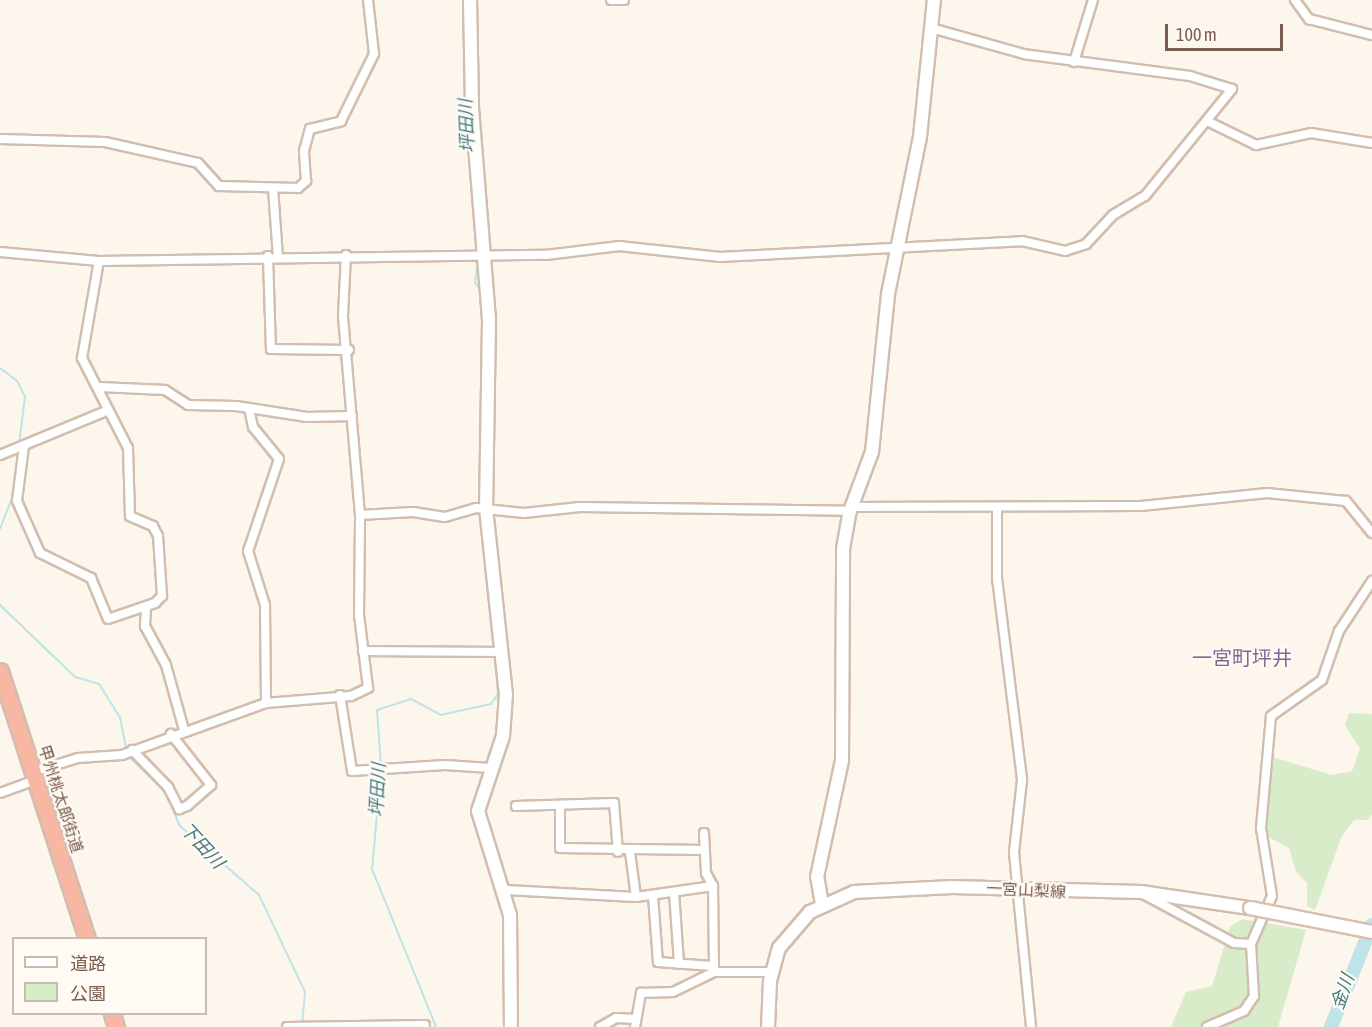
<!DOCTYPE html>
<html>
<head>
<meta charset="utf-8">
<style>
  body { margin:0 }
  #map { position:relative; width:1372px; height:1027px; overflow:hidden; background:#fdf6ec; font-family:"Asap Condensed","Noto Sans JP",sans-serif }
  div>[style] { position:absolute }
  .green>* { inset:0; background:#d8ecc9 }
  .stream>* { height:2px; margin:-1px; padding:0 1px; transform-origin:1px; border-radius:1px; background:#bfe3e8 }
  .river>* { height:14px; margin:-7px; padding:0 7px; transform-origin:7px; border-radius:7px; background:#bfe3e8 }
  .roads { filter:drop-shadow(2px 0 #d1beb0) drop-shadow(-2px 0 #d1beb0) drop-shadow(0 2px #d1beb0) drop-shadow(0 -2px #d1beb0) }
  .street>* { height:8px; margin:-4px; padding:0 4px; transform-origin:4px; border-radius:4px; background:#fff }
  .secondary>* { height:12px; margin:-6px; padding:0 6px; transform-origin:6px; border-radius:6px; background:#fff }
  .highway>* { height:15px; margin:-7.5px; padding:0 7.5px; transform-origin:7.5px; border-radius:7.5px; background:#f7b7a3 }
  .bridges { filter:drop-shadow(2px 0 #d6c0b0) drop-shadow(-2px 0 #d6c0b0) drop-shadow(0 2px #d6c0b0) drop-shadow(0 -2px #d6c0b0) }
  .secondary-bridge>* { height:12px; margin:-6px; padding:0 6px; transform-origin:6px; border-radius:6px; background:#fff }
  span { translate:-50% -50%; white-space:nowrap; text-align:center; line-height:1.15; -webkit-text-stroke:4.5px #fffaf3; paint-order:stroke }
  .street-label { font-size:16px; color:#7a5c4d }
  .water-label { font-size:18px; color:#437c86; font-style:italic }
  .quarter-label { font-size:20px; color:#846695 }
  .legend { position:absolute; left:12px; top:937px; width:195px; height:78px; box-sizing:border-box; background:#fffaf3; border:2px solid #cabbb1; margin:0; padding:8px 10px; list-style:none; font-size:18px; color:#7a5c4d }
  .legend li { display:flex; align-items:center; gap:12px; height:30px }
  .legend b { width:30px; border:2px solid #cabbb1 }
  .scale { position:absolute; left:1165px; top:24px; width:118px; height:27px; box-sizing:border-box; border:3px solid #7a5c4d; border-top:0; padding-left:8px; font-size:18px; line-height:21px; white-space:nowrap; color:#7a5c4d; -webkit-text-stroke:4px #fffaf3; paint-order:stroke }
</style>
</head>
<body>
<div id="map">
  <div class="green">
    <div style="clip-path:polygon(1349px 713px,1372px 714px,1372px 814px,1368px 820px,1354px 820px,1342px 836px,1315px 910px,1307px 906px,1307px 883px,1296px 872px,1289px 848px,1266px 836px,1269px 775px,1272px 757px,1332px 775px,1352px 771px,1360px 749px,1345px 725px)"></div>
    <div style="clip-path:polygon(1242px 919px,1306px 930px,1278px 1027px,1171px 1027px,1186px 992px,1212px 986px,1230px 927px)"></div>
  </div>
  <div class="stream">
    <div style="left:463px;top:5px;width:241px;rotate:86.7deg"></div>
    <div style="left:478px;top:260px;width:22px;rotate:98deg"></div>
    <div style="left:475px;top:282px;width:11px;rotate:56deg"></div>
    <div style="left:0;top:368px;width:21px;rotate:37deg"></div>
    <div style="left:17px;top:381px;width:18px;rotate:63deg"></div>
    <div style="left:25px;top:397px;width:47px;rotate:97.3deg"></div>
    <div style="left:16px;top:480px;width:30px;rotate:-84deg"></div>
    <div style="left:479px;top:506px;width:54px;rotate:-87.9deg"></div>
    <div style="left:480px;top:512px;width:133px;rotate:84.4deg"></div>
    <div style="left:0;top:529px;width:40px;rotate:-69deg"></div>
    <div style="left:0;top:605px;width:104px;rotate:43.8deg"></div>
    <div style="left:75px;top:677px;width:25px;rotate:16deg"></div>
    <div style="left:99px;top:684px;width:39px;rotate:58deg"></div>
    <div style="left:120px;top:717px;width:33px;rotate:79deg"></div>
    <div style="left:127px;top:755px;width:54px;rotate:43.5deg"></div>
    <div style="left:166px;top:792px;width:37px;rotate:68deg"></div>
    <div style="left:180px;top:826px;width:105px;rotate:41.1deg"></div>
    <div style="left:259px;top:895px;width:107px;rotate:64.6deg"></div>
    <div style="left:305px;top:992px;width:32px;rotate:95deg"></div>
    <div style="left:381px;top:766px;width:56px;rotate:-94.1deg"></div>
    <div style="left:377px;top:710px;width:36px;rotate:-18deg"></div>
    <div style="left:411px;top:699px;width:34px;rotate:28deg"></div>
    <div style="left:441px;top:715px;width:51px;rotate:-12.4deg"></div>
    <div style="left:491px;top:704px;width:12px;rotate:-55deg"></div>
    <div style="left:498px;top:694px;width:35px;rotate:-95deg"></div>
    <div style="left:381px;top:771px;width:98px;rotate:95.2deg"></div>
    <div style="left:372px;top:869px;width:170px;rotate:67.9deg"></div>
  </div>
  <div class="river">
    <div style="left:1331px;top:1027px;width:110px;rotate:-68.1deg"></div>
  </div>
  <div class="roads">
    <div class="street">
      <div style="left:611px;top:0;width:13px"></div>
      <div style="left:1295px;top:0;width:24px;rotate:54deg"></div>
      <div style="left:1309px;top:19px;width:65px;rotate:14.3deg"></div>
      <div style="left:1074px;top:62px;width:65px;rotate:-73deg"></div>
      <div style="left:1207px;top:121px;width:55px;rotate:26.1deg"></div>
      <div style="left:1256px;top:145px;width:56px;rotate:-12.3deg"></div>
      <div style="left:1311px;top:133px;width:62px;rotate:9.3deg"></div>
      <div style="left:0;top:139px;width:105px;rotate:1.6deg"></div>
      <div style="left:105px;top:142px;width:95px;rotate:12.7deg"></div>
      <div style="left:198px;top:163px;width:31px;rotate:48deg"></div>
      <div style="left:219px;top:186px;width:79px;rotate:1.5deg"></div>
      <div style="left:298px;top:188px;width:11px;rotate:-41deg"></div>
      <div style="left:306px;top:181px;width:30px;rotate:-94deg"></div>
      <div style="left:304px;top:151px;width:23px;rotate:-75deg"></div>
      <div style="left:310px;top:129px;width:32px;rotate:-14deg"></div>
      <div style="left:341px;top:121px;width:75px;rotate:-63.8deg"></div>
      <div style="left:374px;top:54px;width:54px;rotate:-96.3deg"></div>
      <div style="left:273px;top:188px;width:69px;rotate:85.9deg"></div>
      <div style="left:0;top:252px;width:99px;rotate:5.2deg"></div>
      <div style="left:99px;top:261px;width:447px;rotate:-0.8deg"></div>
      <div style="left:546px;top:255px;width:74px;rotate:-7deg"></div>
      <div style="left:619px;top:246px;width:102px;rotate:6.2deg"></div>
      <div style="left:720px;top:257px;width:302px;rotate:-3deg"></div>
      <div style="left:1022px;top:241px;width:44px;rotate:13.1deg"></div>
      <div style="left:1065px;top:251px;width:22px;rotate:-18deg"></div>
      <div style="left:1086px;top:244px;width:40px;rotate:-47deg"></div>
      <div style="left:1113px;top:215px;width:37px;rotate:-31deg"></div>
      <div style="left:1145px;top:196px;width:138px;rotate:-50.9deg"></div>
      <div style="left:1232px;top:89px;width:44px;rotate:-162.8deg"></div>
      <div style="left:1190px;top:76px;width:167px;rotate:-172.5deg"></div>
      <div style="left:1024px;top:54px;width:97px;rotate:-164.4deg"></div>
      <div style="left:268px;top:256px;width:93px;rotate:88.2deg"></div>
      <div style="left:271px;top:349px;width:78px;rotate:0.7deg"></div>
      <div style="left:100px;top:387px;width:65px;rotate:2.6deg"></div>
      <div style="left:165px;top:390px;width:27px;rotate:33deg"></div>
      <div style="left:188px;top:405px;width:48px;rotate:1.2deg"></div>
      <div style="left:236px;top:406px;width:72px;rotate:8.8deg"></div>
      <div style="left:307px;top:417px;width:45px;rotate:-1.3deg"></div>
      <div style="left:249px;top:408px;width:19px;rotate:78deg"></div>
      <div style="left:253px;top:427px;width:41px;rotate:50.9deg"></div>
      <div style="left:279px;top:459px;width:97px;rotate:108.6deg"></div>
      <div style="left:248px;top:551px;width:57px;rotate:72.5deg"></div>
      <div style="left:265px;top:605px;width:98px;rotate:89.4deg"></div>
      <div style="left:24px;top:446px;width:55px;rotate:97.3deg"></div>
      <div style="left:17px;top:501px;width:57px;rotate:66.1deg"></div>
      <div style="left:40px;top:553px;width:57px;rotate:26.1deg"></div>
      <div style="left:91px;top:578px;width:44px;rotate:67.5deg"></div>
      <div style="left:108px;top:619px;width:50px;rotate:-18.8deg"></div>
      <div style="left:155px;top:603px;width:10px;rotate:-45deg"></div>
      <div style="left:162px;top:596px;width:60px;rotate:-93.8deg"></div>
      <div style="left:158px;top:536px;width:11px;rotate:-117deg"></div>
      <div style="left:153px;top:526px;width:25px;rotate:-157deg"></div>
      <div style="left:130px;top:516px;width:68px;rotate:-91.7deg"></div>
      <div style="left:128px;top:448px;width:101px;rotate:-117.1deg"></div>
      <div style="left:82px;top:358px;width:98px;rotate:-80.1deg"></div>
      <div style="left:0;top:455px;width:115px;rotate:-22.5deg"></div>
      <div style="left:851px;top:507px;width:290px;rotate:-0.2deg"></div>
      <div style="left:1141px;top:506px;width:127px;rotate:-5.9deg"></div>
      <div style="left:1267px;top:493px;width:79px;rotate:5.8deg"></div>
      <div style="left:1346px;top:501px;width:41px;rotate:50.9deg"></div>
      <div style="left:997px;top:510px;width:68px;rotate:90deg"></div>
      <div style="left:997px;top:578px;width:204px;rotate:82.9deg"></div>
      <div style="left:1022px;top:780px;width:73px;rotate:96.3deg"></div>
      <div style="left:1014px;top:853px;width:175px;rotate:84.4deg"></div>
      <div style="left:360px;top:515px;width:53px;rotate:-3.2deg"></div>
      <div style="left:413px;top:512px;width:32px;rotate:9deg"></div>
      <div style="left:445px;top:517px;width:32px;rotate:-16deg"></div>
      <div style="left:476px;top:508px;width:48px;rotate:5.9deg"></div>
      <div style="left:524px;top:513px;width:56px;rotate:-6.1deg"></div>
      <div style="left:580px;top:507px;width:270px;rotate:0.8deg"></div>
      <div style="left:146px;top:610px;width:16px;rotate:94deg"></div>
      <div style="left:145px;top:626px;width:44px;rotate:61.7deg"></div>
      <div style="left:166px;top:665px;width:67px;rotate:74.5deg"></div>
      <div style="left:363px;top:651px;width:138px;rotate:0.4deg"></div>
      <div style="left:340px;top:695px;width:77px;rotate:81deg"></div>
      <div style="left:352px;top:771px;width:93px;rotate:-3.7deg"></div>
      <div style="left:445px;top:765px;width:45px;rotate:3.8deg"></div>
      <div style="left:132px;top:750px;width:52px;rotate:45.8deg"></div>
      <div style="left:168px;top:787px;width:25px;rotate:63deg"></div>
      <div style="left:179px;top:809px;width:9px;rotate:-21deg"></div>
      <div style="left:187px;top:806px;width:32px;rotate:-41deg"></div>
      <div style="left:211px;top:785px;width:65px;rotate:-128.1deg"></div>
      <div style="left:33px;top:772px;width:47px;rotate:-17.3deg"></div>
      <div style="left:78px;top:758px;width:44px;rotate:-3.9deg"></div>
      <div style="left:122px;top:755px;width:153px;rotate:-19.9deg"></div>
      <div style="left:266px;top:703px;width:85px;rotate:-4.7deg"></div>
      <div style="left:351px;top:696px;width:19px;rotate:-25deg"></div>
      <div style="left:368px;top:688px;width:74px;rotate:-97deg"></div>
      <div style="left:359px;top:615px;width:100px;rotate:-89.4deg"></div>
      <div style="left:360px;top:515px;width:200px;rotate:-94.9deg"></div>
      <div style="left:343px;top:316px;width:61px;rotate:-87.2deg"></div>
      <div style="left:0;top:793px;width:38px;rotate:-20deg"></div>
      <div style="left:516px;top:806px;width:98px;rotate:-1.8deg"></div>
      <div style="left:614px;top:803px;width:49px;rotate:85.3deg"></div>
      <div style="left:560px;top:809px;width:39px;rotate:90deg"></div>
      <div style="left:560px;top:848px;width:144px;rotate:0.8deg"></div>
      <div style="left:704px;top:833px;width:40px;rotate:87.1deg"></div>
      <div style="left:706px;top:873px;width:15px;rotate:62deg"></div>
      <div style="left:713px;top:886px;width:86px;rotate:89.3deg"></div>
      <div style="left:714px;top:972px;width:57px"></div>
      <div style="left:630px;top:852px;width:45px;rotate:82.4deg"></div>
      <div style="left:506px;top:890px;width:130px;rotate:3.1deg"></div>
      <div style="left:636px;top:897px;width:78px;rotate:-8.1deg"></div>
      <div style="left:674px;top:892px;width:72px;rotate:86deg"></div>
      <div style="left:1143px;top:894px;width:103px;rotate:28.3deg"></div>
      <div style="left:1234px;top:943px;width:17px;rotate:3deg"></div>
      <div style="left:653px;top:896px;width:66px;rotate:85.7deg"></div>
      <div style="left:658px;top:962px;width:54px;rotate:4.2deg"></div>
      <div style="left:287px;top:1027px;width:138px;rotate:-0.8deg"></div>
      <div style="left:600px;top:1027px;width:18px;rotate:-29deg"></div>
      <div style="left:616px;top:1018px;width:20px;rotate:3deg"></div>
      <div style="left:635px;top:1027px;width:35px;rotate:-80deg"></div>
      <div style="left:641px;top:993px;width:32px;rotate:-2deg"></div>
      <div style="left:673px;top:992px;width:46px;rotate:-26deg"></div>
      <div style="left:1207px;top:1027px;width:40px;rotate:-23.4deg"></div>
      <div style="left:1244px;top:1011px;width:18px;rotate:-56deg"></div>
      <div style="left:1254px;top:996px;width:52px;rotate:-93.3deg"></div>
      <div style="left:1251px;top:944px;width:52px;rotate:-66.4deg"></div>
      <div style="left:1272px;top:896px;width:69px;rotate:-99.2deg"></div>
      <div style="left:1261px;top:828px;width:112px;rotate:-84.9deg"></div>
      <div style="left:1271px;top:716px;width:62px;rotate:-35.2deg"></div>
      <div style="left:1322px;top:680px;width:52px;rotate:-70.9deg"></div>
      <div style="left:1339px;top:631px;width:60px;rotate:-56.6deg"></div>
    </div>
    <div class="secondary">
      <div style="left:470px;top:0;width:108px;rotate:88.9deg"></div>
      <div style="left:472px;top:108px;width:214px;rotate:85.4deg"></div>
      <div style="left:489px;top:321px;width:187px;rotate:90.9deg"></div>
      <div style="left:486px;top:508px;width:187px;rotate:83.9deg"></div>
      <div style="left:506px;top:694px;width:42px;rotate:94.1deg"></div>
      <div style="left:503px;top:736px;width:79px;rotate:108.4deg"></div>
      <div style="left:478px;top:811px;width:109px;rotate:72.9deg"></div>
      <div style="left:510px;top:915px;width:112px;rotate:89.5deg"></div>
      <div style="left:822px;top:904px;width:27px;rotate:-100deg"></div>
      <div style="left:817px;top:877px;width:120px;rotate:-77.9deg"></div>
      <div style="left:842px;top:760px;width:211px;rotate:-89.7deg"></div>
      <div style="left:843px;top:549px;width:39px;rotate:-80deg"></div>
      <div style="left:850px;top:511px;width:63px;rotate:-69.6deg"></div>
      <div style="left:872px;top:452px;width:159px;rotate:-84.2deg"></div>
      <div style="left:888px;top:294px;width:160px;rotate:-78.5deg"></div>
      <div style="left:920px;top:137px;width:138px;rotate:-84.2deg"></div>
      <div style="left:768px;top:1027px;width:46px;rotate:-87.5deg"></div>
      <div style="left:770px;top:981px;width:34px;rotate:-75deg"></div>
      <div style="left:779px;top:948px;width:48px;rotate:-49.3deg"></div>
      <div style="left:810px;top:912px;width:48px;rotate:-24.4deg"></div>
      <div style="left:854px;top:892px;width:98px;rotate:-2.9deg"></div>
      <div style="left:952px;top:887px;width:189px;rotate:1.5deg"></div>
      <div style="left:1141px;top:892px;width:110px;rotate:8.4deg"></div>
    </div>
    <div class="highway">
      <div style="left:0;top:671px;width:281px;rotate:72deg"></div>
      <div style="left:112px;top:1014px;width:14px;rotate:73deg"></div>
    </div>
  </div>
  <div class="bridges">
    <div class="secondary-bridge">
      <div style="left:1250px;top:908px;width:124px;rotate:11.1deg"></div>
    </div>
  </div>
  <div class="street-label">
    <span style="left:61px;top:799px;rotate:72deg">甲州桃太郎街道</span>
    <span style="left:1026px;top:890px;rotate:3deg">一宮山梨線</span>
  </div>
  <div class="water-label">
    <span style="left:467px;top:126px;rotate:-93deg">坪田川</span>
    <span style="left:378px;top:790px;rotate:-87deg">坪田川</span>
    <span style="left:202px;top:846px;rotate:47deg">下田川</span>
    <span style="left:1343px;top:992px;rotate:-71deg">金川</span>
  </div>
  <div class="quarter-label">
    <span style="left:1242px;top:657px">一宮町坪井</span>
  </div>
  <ul class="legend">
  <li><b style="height:8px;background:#fff"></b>道路</li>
  <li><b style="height:16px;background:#d8ecc9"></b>公園</li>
  </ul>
  <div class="scale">100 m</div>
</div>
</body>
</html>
